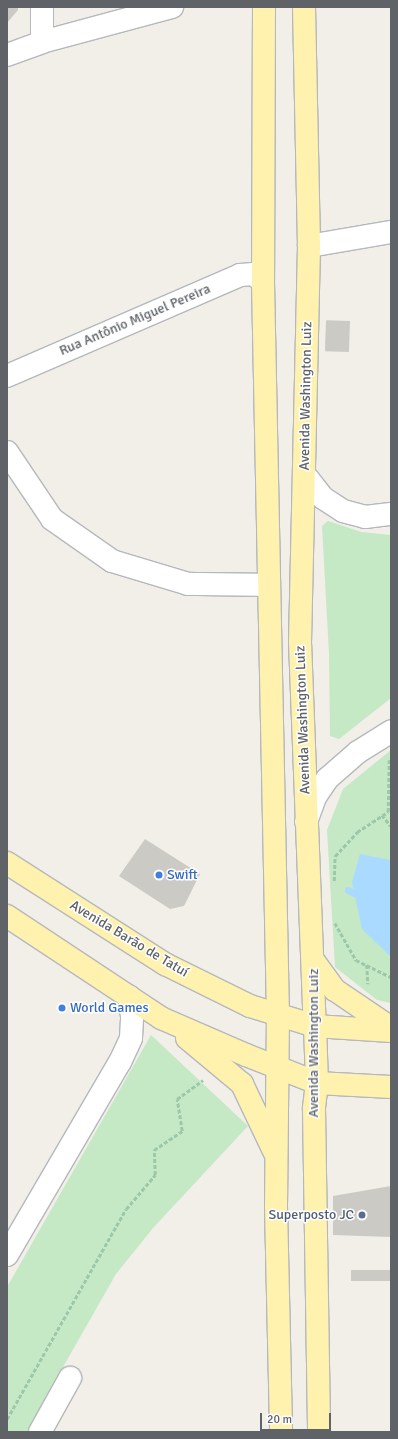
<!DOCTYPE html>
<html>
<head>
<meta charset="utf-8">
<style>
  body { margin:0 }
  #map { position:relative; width:398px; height:1439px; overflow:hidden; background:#f1efe8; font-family:Signika,sans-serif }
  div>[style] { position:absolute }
  .green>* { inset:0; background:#c5e8c5 }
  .water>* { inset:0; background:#aadaff }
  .stream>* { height:7px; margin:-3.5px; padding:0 3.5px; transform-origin:3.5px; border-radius:3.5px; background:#aadaff }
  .building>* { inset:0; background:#cccac5; transform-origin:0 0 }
  .path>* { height:2.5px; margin-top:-1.25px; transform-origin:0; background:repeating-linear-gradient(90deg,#9cc7a9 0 4px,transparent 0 6px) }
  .roads { filter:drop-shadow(1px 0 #b5b8bc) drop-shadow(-1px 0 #b5b8bc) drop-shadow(0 1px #b5b8bc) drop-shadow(0 -1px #b5b8bc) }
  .minor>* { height:22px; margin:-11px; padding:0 11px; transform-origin:11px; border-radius:11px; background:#fff }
  .major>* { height:22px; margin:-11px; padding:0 11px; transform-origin:11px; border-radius:11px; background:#fff2af }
  .dots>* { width:11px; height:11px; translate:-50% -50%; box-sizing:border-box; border:2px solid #fff; border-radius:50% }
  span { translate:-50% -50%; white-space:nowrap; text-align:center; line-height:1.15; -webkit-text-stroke:3px #fff; paint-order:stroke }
  .street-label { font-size:14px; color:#5f6368 }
  .shop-label { font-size:14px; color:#366cbe }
  .left { translate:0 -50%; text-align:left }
  .service-label { font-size:14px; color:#4e5e75 }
  .right { translate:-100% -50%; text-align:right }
  .frame { position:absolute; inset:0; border:8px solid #5f6368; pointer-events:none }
  .scale { position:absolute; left:260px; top:1413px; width:71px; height:18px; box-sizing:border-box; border:2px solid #5f6368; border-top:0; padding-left:5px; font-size:12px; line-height:14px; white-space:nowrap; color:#5f6368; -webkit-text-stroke:3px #fff; paint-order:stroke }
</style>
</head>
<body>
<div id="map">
  <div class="green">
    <div style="clip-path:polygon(328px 521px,361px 532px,391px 535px,391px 698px,339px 739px,330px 736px,329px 654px,322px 526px)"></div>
    <div style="clip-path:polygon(391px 750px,391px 1003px,377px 1000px,335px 967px,327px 830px,343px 789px)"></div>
    <div style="clip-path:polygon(151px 1035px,248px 1126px,153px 1228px,116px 1274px,26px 1432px,7px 1432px,7px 1287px)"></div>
  </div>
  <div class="water">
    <div style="clip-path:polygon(360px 854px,391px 860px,391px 957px,362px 929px,352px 882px)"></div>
  </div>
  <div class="stream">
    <div style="left:348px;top:890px;width:16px;rotate:27deg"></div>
  </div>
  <div class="building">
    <div style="clip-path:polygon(7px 7px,18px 7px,18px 10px,7px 23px)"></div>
    <div style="left:350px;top:321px;width:31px;height:24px;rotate:92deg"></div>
    <div style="clip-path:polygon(145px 839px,200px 874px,184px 906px,170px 909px,119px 876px)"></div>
    <div style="clip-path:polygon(391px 1186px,391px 1237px,333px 1235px,333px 1196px)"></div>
    <div style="left:351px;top:1270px;width:40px;height:11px"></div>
  </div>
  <div class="path">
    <div style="left:382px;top:815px;width:14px;rotate:51deg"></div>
    <div style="left:334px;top:881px;width:25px;rotate:-88deg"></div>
    <div style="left:335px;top:856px;width:33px;rotate:-47deg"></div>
    <div style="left:357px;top:832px;width:37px;rotate:-33deg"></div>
    <div style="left:388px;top:812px;width:52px;rotate:-88.9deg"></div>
    <div style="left:335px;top:923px;width:43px;rotate:60.4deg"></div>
    <div style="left:356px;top:960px;width:39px;rotate:26deg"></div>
    <div style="left:367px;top:965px;width:19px;rotate:87deg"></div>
    <div style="left:7px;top:1419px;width:241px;rotate:-60.5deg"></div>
    <div style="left:126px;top:1209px;width:45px;rotate:-49.5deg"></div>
    <div style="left:155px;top:1175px;width:25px;rotate:-92deg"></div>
    <div style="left:154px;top:1150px;width:34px;rotate:-34deg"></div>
    <div style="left:182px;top:1131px;width:32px;rotate:-99deg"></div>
    <div style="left:177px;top:1099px;width:32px;rotate:-36deg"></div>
  </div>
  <div class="roads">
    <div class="minor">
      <div style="left:42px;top:42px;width:35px;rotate:-90deg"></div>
      <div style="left:7px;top:55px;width:37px;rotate:-20deg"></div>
      <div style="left:42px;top:42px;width:135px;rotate:-15.1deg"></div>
      <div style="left:309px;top:246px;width:83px;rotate:-9.7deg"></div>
      <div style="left:7px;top:376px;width:254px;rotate:-23.4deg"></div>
      <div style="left:240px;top:275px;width:14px;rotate:-4deg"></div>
      <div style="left:254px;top:274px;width:12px;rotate:42deg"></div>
      <div style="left:7px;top:452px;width:81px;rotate:56.1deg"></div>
      <div style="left:52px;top:519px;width:73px;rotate:35deg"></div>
      <div style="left:112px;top:561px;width:79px;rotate:16.8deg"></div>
      <div style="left:188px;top:584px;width:81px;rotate:0.7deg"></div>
      <div style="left:305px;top:475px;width:29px;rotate:52deg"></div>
      <div style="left:323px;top:498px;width:24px;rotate:33deg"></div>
      <div style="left:343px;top:511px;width:23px;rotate:15deg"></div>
      <div style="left:365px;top:517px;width:26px;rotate:-7deg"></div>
      <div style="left:306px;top:822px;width:27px;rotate:-70deg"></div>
      <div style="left:315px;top:797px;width:22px;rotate:-56deg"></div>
      <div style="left:327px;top:779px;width:41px;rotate:-41.1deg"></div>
      <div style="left:358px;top:752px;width:39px;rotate:-32deg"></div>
      <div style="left:7px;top:1255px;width:224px;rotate:-59.7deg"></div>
      <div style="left:120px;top:1062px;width:26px;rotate:-65deg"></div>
      <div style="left:131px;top:1038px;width:22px;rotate:-87deg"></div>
      <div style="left:132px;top:1016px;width:20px;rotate:-99deg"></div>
      <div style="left:40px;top:1432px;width:62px;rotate:-60.9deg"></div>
    </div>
    <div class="major">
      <div style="left:264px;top:7px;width:275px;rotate:90.2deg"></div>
      <div style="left:263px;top:282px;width:733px;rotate:88.83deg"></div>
      <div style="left:278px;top:1015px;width:192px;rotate:90.6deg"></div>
      <div style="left:276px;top:1207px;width:225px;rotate:88.7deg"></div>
      <div style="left:304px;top:7px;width:239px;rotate:88.8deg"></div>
      <div style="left:309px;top:246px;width:396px;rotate:91.3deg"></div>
      <div style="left:300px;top:642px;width:384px;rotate:87.8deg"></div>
      <div style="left:315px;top:1026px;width:57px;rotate:88deg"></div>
      <div style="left:317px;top:1083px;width:26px;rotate:97deg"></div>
      <div style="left:314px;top:1109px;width:323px;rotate:89.1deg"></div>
      <div style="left:7px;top:863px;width:188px;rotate:32.6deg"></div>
      <div style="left:165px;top:964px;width:95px;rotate:26.3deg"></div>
      <div style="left:250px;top:1006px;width:68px;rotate:17.1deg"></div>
      <div style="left:315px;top:1026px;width:76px;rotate:3.8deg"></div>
      <div style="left:7px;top:916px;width:185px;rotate:33.5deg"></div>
      <div style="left:161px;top:1018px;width:93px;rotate:23.5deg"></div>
      <div style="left:246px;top:1055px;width:76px;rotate:21.5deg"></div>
      <div style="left:317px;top:1083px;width:74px;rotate:3.1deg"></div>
      <div style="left:313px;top:960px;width:37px;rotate:54deg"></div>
      <div style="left:335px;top:990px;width:68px;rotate:34.2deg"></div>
      <div style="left:187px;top:1038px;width:72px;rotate:39.9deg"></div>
      <div style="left:242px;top:1084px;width:74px;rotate:64.5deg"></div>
    </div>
  </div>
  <div class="dots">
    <div style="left:159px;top:875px;background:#3f7fe0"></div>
    <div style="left:62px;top:1008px;background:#3f7fe0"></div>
    <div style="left:362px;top:1215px;background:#5c6f8a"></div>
  </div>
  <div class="street-label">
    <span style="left:135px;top:320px;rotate:-23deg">Rua Antônio Miguel Pereira</span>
    <span style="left:306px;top:396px;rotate:-89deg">Avenida Washington Luiz</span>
    <span style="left:303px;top:720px;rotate:-92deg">Avenida Washington Luiz</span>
    <span style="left:129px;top:939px;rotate:31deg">Avenida Barão de Tatuí</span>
    <span style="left:314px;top:1043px;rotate:-90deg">Avenida Washington Luiz</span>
  </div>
  <div class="shop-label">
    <span class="left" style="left:167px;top:875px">Swift</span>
    <span class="left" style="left:70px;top:1008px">World Games</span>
  </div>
  <div class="service-label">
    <span class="right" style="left:354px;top:1215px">Superposto JC</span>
  </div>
  <div class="frame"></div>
  <div class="scale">20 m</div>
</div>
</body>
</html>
